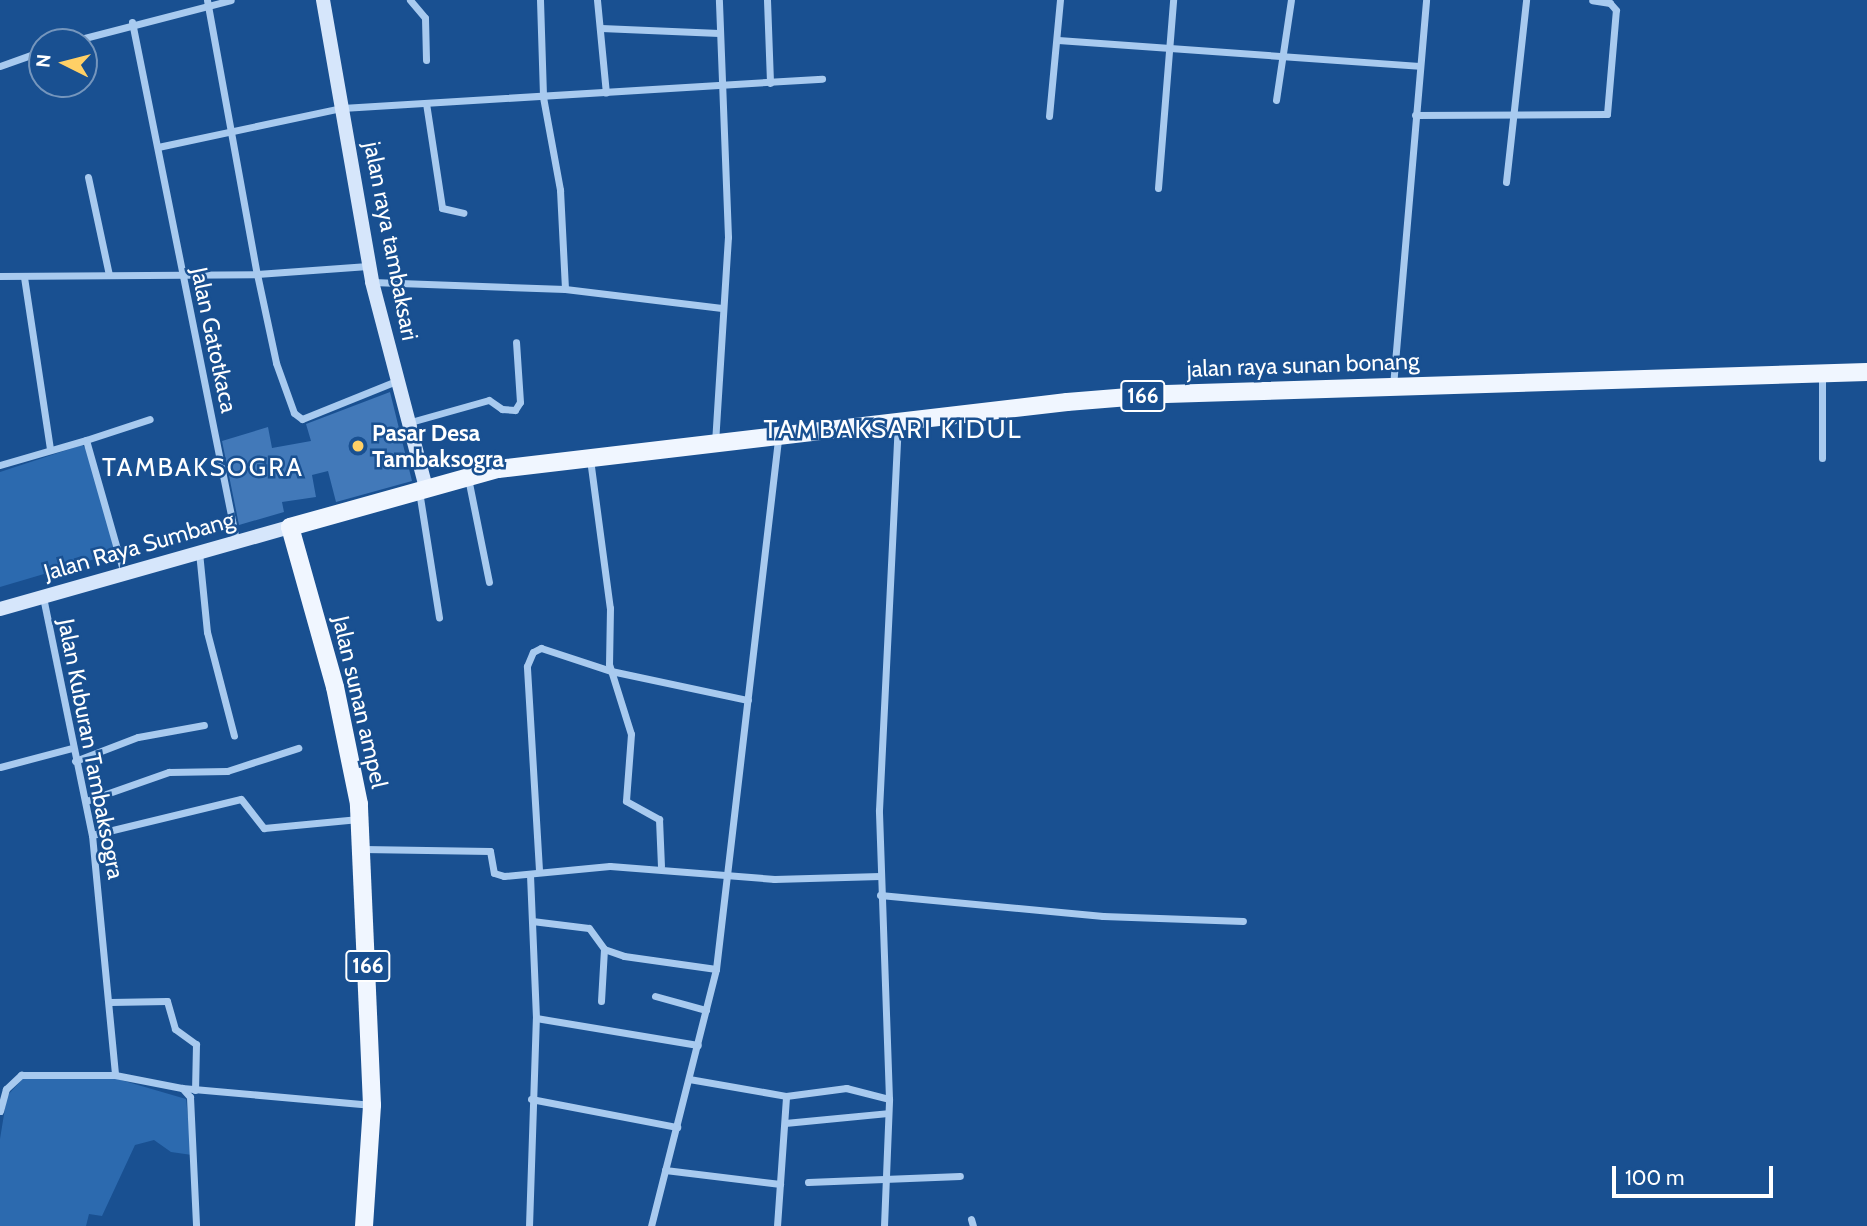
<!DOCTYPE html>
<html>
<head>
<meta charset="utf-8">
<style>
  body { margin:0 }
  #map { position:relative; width:1867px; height:1226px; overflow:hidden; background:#195091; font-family:Cabin,sans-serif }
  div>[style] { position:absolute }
  .green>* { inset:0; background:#2c6aaf }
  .building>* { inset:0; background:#4279b9 }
  .street>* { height:7px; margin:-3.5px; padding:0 3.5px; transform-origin:3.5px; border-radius:3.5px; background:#a8caef }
  .secondary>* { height:14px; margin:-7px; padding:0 7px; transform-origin:7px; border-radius:7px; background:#d6e6fb }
  .primary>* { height:18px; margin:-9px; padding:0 9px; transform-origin:9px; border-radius:9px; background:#f0f6ff }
  .dots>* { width:19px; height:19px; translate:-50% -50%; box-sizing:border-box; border:4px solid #195091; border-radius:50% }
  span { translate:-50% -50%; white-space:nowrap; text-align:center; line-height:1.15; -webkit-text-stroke:5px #195091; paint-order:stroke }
  .shield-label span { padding:2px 5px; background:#195091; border:2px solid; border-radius:5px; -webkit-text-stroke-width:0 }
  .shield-label { font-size:21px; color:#fff; font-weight:700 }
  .street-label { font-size:23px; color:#fff }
  .poi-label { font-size:23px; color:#fff; font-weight:700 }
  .left { translate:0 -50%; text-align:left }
  .quarter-label { font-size:26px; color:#fff; letter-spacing:2px }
  .north { position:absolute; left:28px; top:28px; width:70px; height:70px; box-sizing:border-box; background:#195091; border:2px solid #7596bd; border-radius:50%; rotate:276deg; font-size:19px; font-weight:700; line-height:28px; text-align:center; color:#fff }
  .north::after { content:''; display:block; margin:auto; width:24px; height:32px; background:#ffd066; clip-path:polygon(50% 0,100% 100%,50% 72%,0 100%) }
  .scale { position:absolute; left:1612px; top:1166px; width:161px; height:32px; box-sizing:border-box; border:4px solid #fff; border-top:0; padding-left:9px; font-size:21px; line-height:24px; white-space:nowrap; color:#fff; -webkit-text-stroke:5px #195091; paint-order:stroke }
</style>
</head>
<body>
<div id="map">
  <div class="green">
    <div style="clip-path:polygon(82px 445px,89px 451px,115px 553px,0 587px,0 472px)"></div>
    <div style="clip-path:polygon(27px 1074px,114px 1078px,186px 1099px,192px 1155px,171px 1152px,154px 1140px,135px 1145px,102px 1216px,89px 1214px,86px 1226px,0 1226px,0 1139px,7px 1096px)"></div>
  </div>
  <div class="building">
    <div style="clip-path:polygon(390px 392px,412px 481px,336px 502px,328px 471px,312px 475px,316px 497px,282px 502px,284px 512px,239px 525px,222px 441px,268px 427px,272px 448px,311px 441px,306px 424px)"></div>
  </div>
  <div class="street">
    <div style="left:207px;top:0;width:279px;rotate:79.7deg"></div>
    <div style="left:257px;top:274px;width:91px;rotate:77.9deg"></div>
    <div style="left:276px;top:363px;width:53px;rotate:70.2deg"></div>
    <div style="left:294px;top:413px;width:10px;rotate:37deg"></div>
    <div style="left:302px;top:419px;width:101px;rotate:-22deg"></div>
    <div style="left:410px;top:0;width:23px;rotate:50deg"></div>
    <div style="left:425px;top:18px;width:42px;rotate:88.6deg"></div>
    <div style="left:540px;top:0;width:97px;rotate:88.2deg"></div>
    <div style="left:543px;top:97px;width:95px;rotate:79.6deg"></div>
    <div style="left:560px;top:190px;width:99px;rotate:87.1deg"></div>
    <div style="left:597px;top:0;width:93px;rotate:84.5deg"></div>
    <div style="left:767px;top:0;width:83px;rotate:87.9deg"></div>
    <div style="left:132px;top:22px;width:528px;rotate:78.65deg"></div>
    <div style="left:601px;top:28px;width:118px;rotate:2.4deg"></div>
    <div style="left:1058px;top:40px;width:362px;rotate:4.1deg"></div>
    <div style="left:69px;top:42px;width:167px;rotate:-14.5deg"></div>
    <div style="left:0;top:66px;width:45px;rotate:-19.7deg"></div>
    <div style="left:1276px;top:100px;width:101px;rotate:-81.5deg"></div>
    <div style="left:426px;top:103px;width:106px;rotate:81.3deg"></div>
    <div style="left:442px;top:208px;width:22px;rotate:13deg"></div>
    <div style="left:1415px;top:115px;width:192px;rotate:-0.3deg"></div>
    <div style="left:1607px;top:114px;width:104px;rotate:-85.1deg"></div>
    <div style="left:1616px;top:10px;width:9px;rotate:-131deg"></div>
    <div style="left:1610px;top:3px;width:18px;rotate:-171deg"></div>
    <div style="left:1049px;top:116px;width:117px;rotate:-84.6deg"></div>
    <div style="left:158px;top:147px;width:188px;rotate:-12deg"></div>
    <div style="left:342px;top:108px;width:481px;rotate:-3.5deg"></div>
    <div style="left:88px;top:177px;width:100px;rotate:77.9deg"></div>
    <div style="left:1506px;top:182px;width:183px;rotate:-83.7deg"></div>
    <div style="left:1158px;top:188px;width:189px;rotate:-85.4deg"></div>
    <div style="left:0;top:276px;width:257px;rotate:-0.4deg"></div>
    <div style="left:257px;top:274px;width:111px;rotate:-4.1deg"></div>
    <div style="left:24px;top:277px;width:174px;rotate:81.4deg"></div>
    <div style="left:372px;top:282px;width:193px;rotate:2.1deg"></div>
    <div style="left:565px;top:289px;width:158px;rotate:6.9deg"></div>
    <div style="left:1393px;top:386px;width:387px;rotate:-85.1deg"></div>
    <div style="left:407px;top:423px;width:85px;rotate:-15.7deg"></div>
    <div style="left:489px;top:400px;width:16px;rotate:35deg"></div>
    <div style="left:502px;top:409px;width:13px;rotate:4deg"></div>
    <div style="left:515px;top:410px;width:9px;rotate:-58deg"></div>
    <div style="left:520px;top:402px;width:60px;rotate:-93.8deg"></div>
    <div style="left:86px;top:440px;width:67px;rotate:-18.2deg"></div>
    <div style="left:715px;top:443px;width:206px;rotate:-86.4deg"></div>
    <div style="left:728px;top:237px;width:237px;rotate:-92.2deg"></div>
    <div style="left:1822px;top:458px;width:84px;rotate:-90deg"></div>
    <div style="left:590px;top:459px;width:150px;rotate:82.4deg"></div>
    <div style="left:610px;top:608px;width:56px;rotate:91deg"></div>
    <div style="left:609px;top:664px;width:73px;rotate:72.6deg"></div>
    <div style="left:631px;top:734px;width:67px;rotate:94.3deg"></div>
    <div style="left:626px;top:801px;width:38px;rotate:29deg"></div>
    <div style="left:659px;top:819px;width:47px;rotate:87.6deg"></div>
    <div style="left:0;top:465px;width:90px;rotate:-16.2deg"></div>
    <div style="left:86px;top:440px;width:138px;rotate:74.1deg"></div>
    <div style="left:468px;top:478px;width:106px;rotate:78.6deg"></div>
    <div style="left:419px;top:491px;width:128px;rotate:81deg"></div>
    <div style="left:199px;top:552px;width:80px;rotate:84.3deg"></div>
    <div style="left:207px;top:632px;width:107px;rotate:75.4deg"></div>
    <div style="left:43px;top:597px;width:243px;rotate:78.4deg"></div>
    <div style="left:92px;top:835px;width:241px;rotate:84.5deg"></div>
    <div style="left:115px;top:1075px;width:68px;rotate:11deg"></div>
    <div style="left:182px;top:1088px;width:12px;rotate:48deg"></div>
    <div style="left:190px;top:1097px;width:129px;rotate:87.3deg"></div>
    <div style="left:75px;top:761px;width:67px;rotate:-20.9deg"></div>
    <div style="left:138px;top:737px;width:67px;rotate:-10.3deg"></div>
    <div style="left:0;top:767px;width:74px;rotate:-14.8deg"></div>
    <div style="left:86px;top:801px;width:88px;rotate:-19.3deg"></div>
    <div style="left:169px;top:772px;width:58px;rotate:-1deg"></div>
    <div style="left:227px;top:771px;width:75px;rotate:-17.9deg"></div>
    <div style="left:92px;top:835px;width:153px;rotate:-13.6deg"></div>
    <div style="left:241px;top:799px;width:37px;rotate:52deg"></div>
    <div style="left:264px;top:828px;width:95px;rotate:-5.4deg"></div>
    <div style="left:363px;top:849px;width:127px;rotate:0.9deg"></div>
    <div style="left:490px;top:851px;width:22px;rotate:80deg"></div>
    <div style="left:494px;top:873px;width:10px;rotate:17deg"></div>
    <div style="left:504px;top:876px;width:106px;rotate:-5.4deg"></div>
    <div style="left:610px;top:866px;width:165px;rotate:4.5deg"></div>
    <div style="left:774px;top:879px;width:106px;rotate:-1.6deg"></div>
    <div style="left:539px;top:870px;width:204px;rotate:-93.4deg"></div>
    <div style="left:527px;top:666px;width:15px;rotate:-67deg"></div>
    <div style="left:533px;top:652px;width:9px;rotate:-27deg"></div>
    <div style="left:541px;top:648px;width:74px;rotate:18.2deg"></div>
    <div style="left:611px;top:671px;width:140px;rotate:12deg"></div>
    <div style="left:880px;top:895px;width:224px;rotate:5.4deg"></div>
    <div style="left:1103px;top:916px;width:140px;rotate:2deg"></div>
    <div style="left:532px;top:921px;width:57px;rotate:7deg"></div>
    <div style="left:589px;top:928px;width:26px;rotate:54deg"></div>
    <div style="left:604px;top:949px;width:21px;rotate:19deg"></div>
    <div style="left:624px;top:956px;width:93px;rotate:8deg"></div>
    <div style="left:655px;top:996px;width:53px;rotate:15.4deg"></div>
    <div style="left:601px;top:1001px;width:52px;rotate:-86.7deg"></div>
    <div style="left:110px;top:1002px;width:57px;rotate:-1deg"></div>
    <div style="left:167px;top:1001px;width:29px;rotate:74deg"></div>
    <div style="left:175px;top:1029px;width:26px;rotate:36deg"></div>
    <div style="left:196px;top:1044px;width:46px;rotate:91.2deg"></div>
    <div style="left:536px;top:1018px;width:164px;rotate:9.5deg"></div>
    <div style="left:689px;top:1079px;width:98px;rotate:9.9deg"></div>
    <div style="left:786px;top:1096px;width:61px;rotate:-7.6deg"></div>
    <div style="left:846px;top:1088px;width:44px;rotate:14.3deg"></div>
    <div style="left:182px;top:1088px;width:191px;rotate:5.1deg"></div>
    <div style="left:531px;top:1099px;width:149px;rotate:10.9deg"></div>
    <div style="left:0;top:1111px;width:23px;rotate:-75deg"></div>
    <div style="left:6px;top:1089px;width:21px;rotate:-43deg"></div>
    <div style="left:21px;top:1075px;width:94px"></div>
    <div style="left:785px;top:1123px;width:103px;rotate:-5.5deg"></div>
    <div style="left:665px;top:1170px;width:116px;rotate:6.9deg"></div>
    <div style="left:808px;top:1182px;width:152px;rotate:-2.3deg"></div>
    <div style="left:971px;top:1219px;width:7px;rotate:74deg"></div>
    <div style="left:529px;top:1226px;width:208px;rotate:-88.1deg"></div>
    <div style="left:536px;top:1018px;width:144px;rotate:-92.4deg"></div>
    <div style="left:651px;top:1226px;width:265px;rotate:-75.8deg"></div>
    <div style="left:716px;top:969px;width:533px;rotate:-83.32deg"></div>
    <div style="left:777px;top:1226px;width:130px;rotate:-86deg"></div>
    <div style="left:884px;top:1226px;width:127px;rotate:-87.7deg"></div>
    <div style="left:889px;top:1099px;width:289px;rotate:-92deg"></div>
    <div style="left:879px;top:810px;width:385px;rotate:-87.2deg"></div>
  </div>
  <div class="secondary">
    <div style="left:323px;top:0;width:286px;rotate:80.1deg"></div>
    <div style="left:372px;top:282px;width:213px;rotate:75.3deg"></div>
    <div style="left:0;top:609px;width:301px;rotate:-15.8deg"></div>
  </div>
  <div class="primary">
    <div style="left:364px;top:1226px;width:121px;rotate:-86.2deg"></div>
    <div style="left:372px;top:1105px;width:301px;rotate:-92.5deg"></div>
    <div style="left:359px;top:804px;width:119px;rotate:-101.6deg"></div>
    <div style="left:335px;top:687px;width:166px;rotate:-105.7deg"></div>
    <div style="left:290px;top:527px;width:216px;rotate:-15.6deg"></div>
    <div style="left:498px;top:469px;width:573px;rotate:-6.72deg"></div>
    <div style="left:1067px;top:402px;width:99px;rotate:-4.6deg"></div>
    <div style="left:1166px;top:394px;width:701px;rotate:-1.8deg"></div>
  </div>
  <div class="dots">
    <div style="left:358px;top:446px;background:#ffd066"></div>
  </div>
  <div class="shield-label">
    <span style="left:1143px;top:396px">166</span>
    <span style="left:368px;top:966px">166</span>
  </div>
  <div class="street-label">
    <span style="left:391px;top:241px;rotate:79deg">jalan raya tambaksari</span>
    <span style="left:214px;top:340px;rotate:78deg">Jalan Gatotkaca</span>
    <span style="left:1303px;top:365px;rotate:-2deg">jalan raya sunan bonang</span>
    <span style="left:139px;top:546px;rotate:-16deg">Jalan Raya Sumbang</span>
    <span style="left:360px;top:702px;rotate:77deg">Jalan sunan ampel</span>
    <span style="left:91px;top:749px;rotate:79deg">Jalan Kuburan Tambaksogra</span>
  </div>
  <div class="poi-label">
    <span class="left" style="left:372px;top:446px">Pasar Desa<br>Tambaksogra</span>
  </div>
  <div class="quarter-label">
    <span style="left:893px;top:430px">TAMBAKSARI KIDUL</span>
    <span style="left:203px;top:468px">TAMBAKSOGRA</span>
  </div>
  <div class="north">N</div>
  <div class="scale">100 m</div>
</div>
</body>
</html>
